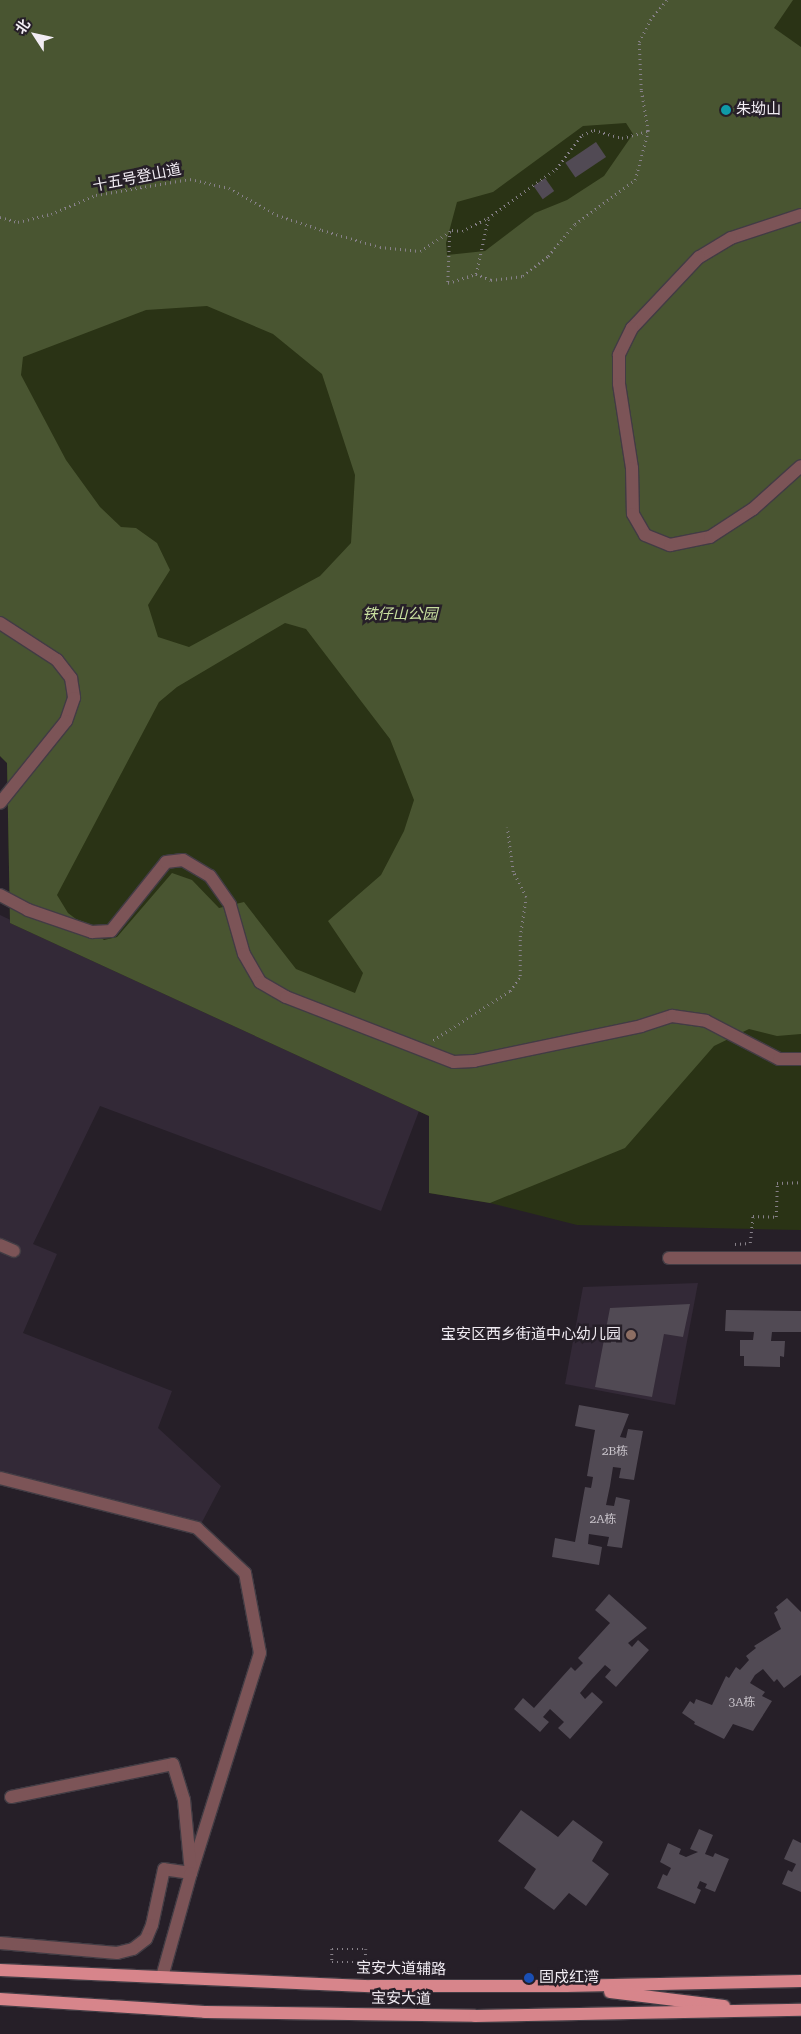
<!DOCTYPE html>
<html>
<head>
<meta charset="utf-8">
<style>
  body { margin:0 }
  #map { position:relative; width:801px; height:2034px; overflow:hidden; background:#261f28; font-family:"Roboto Serif","Noto Sans SC",serif }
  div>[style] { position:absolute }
  .built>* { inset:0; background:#332937 }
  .green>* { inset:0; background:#2a3315 }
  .forest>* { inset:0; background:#495531 }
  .building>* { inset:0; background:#514a54; transform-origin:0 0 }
  .path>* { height:2.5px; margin-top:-1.25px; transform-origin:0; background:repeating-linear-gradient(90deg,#878189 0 1px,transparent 0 5px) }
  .roads { filter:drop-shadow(1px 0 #423c44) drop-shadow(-1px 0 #423c44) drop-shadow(0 1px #423c44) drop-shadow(0 -1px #423c44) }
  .minor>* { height:12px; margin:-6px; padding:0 6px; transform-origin:6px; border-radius:6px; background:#7c5457 }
  .major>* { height:12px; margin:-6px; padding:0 6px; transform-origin:6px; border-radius:6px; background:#d7858b }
  .path-bridge>* { height:2.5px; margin-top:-1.25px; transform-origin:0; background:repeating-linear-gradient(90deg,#878189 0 1px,transparent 0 5px) }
  .dots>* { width:14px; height:14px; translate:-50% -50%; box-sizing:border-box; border:2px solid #261f28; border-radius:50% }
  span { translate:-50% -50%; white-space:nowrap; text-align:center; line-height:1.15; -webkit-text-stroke:5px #261f28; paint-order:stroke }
  .number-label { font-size:12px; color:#c9c4cb }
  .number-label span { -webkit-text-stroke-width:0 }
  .poi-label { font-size:15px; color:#f1ecf3 }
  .left { translate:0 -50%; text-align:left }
  .right { translate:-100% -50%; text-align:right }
  .street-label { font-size:15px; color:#f1ecf3 }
  .park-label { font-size:15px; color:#c9e0a0; font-style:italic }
  .north { position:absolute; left:10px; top:10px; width:50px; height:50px; -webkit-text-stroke:4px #261f28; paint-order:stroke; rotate:305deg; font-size:14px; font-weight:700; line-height:20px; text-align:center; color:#f1ecf3 }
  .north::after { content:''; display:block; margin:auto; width:18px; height:22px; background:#f1ecf3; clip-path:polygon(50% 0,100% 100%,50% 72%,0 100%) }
</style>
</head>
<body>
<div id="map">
  <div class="built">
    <div style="clip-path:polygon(0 915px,419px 1111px,381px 1211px,100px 1106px,33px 1244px,57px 1254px,23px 1333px,172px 1391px,158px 1428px,221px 1486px,201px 1524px,0 1472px)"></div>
    <div style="clip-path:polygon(698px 1283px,675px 1405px,565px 1384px,583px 1287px)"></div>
  </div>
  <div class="green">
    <div style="clip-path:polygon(0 0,801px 0,801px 1230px,577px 1225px,490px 1203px,429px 1193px,429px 1116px,10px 923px,7px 763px,0 756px)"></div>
  </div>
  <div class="forest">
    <div style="clip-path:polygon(evenodd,0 0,793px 0,774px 28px,801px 47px,801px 1034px,777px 1036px,749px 1029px,714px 1046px,625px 1148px,490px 1203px,429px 1193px,429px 1116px,10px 923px,7px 763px,0 756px,0 0,626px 123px,633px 134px,604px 176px,567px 200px,535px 213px,485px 251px,447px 255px,446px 243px,457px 202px,493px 192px,583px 126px,626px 123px,0 0,207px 306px,273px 334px,322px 374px,355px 475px,351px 543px,320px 576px,189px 647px,158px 637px,148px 605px,170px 570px,157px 543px,136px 528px,121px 527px,100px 507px,66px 460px,21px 375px,23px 357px,146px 310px,207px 306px,0 0,285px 623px,306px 629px,390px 739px,414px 800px,404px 831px,381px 875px,328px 921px,363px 973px,355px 993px,296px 969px,244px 902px,219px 908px,192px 880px,172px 873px,117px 937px,104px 940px,68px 913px,57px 895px,159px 702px,177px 687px,285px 623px)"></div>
  </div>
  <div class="building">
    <div style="left:596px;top:142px;width:18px;height:37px;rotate:56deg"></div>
    <div style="left:545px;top:178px;width:16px;height:14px;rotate:55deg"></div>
    <div style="clip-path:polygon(690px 1304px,683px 1337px,664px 1334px,652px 1397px,595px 1387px,610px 1308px)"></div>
    <div style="clip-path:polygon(726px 1310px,801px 1311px,801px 1332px,772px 1332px,771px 1341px,785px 1341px,784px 1357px,780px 1356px,780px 1367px,744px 1366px,744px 1356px,740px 1356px,740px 1340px,753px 1340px,754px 1332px,725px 1331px)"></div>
    <div style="clip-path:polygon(579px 1405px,629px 1414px,620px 1437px,626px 1438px,628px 1429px,643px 1431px,634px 1480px,619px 1478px,621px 1468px,613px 1467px,610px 1486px,606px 1505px,614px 1506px,616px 1497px,630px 1500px,622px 1548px,607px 1546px,609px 1537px,589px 1534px,588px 1544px,602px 1547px,599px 1565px,552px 1557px,555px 1538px,575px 1542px,585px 1487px,591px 1488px,592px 1483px,593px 1477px,587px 1476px,595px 1430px,575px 1426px)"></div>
    <div style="clip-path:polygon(609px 1594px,647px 1628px,628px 1643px,632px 1647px,638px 1640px,649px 1650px,616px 1687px,605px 1677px,611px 1670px,605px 1665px,592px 1679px,580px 1693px,585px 1699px,592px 1692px,603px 1702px,570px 1739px,558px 1728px,564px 1722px,550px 1709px,543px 1717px,549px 1722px,540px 1732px,514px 1709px,523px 1698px,534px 1708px,571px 1667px,575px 1671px,583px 1663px,578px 1658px,610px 1623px,595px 1610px)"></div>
    <div style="clip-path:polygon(787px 1598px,801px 1612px,801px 1675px,784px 1688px,777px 1679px,774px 1682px,763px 1669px,755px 1675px,750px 1683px,765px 1692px,762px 1696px,772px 1701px,753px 1731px,733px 1724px,724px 1739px,694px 1724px,695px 1722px,682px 1713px,690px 1701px,694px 1704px,696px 1699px,712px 1705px,726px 1676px,729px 1678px,736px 1667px,740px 1670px,749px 1660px,746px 1656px,756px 1648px,754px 1646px,781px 1629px,774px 1613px,778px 1610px,776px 1607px)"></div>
    <div style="clip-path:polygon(521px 1810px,558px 1837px,573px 1820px,603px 1842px,592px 1861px,609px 1874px,586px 1906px,569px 1893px,554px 1910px,524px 1888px,536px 1869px,498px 1841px)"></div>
    <div style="clip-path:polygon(699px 1829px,713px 1835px,705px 1854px,713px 1857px,715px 1853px,729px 1859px,715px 1892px,705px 1888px,707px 1884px,700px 1881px,697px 1888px,701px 1890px,695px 1904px,657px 1888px,663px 1874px,667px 1876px,671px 1868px,660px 1862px,668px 1843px,681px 1849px,679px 1854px,686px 1857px,698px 1852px,690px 1849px)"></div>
    <div style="clip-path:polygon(793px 1839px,801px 1843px,801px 1892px,782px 1884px,788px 1870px,792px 1872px,796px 1864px,784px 1859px)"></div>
  </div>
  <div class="path">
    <div style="left:0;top:217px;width:19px;rotate:16deg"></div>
    <div style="left:18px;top:222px;width:34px;rotate:-14deg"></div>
    <div style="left:51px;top:214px;width:49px;rotate:-22.9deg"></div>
    <div style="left:96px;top:195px;width:95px;rotate:-9.7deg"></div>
    <div style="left:190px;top:179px;width:40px;rotate:13deg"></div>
    <div style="left:229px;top:188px;width:55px;rotate:29.4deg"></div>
    <div style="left:277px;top:215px;width:47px;rotate:18.4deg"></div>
    <div style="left:322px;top:230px;width:60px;rotate:16.3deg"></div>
    <div style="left:380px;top:247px;width:40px;rotate:5.7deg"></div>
    <div style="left:420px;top:251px;width:38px;rotate:-33deg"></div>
    <div style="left:452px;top:230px;width:10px;rotate:6deg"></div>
    <div style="left:462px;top:231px;width:29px;rotate:-27deg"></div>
    <div style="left:488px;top:218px;width:84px;rotate:-35.8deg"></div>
    <div style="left:556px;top:169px;width:43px;rotate:-52.6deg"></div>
    <div style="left:582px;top:135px;width:13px;rotate:-23deg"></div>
    <div style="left:594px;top:130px;width:29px;rotate:16deg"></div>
    <div style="left:622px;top:138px;width:27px;rotate:-15deg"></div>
    <div style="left:450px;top:231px;width:52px;rotate:92.2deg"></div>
    <div style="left:448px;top:283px;width:29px;rotate:-18deg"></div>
    <div style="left:476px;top:274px;width:16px;rotate:22deg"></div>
    <div style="left:491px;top:280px;width:32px;rotate:-7deg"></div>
    <div style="left:523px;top:276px;width:32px;rotate:-39deg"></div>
    <div style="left:548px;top:256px;width:42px;rotate:-49.8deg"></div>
    <div style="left:575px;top:224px;width:74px;rotate:-36.3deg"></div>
    <div style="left:635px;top:180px;width:51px;rotate:-75.1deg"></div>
    <div style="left:648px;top:131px;width:42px;rotate:-99.7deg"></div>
    <div style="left:641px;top:90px;width:48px;rotate:-92.4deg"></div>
    <div style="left:639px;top:42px;width:25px;rotate:-63deg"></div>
    <div style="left:650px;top:20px;width:26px;rotate:-50deg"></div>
    <div style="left:476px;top:274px;width:56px;rotate:-77.7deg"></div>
    <div style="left:433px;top:1040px;width:91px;rotate:-32.5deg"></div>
    <div style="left:510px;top:991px;width:18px;rotate:-56deg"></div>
    <div style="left:520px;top:976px;width:39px;rotate:-90deg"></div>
    <div style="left:520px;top:937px;width:40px;rotate:-81.5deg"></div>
    <div style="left:526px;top:897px;width:28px;rotate:-117deg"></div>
    <div style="left:513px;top:872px;width:45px;rotate:-97.6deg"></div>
    <div style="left:735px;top:1244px;width:15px;rotate:-4deg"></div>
    <div style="left:750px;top:1243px;width:27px;rotate:-84deg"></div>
    <div style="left:753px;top:1216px;width:23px;rotate:2deg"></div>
    <div style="left:776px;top:1217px;width:34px;rotate:-88deg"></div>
    <div style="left:777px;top:1183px;width:24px;rotate:-2deg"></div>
    <div style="left:332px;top:1949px;width:34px"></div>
    <div style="left:366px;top:1949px;width:21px;rotate:93deg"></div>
    <div style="left:375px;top:1962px;width:45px"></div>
    <div style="left:420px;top:1962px;width:8px;rotate:90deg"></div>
  </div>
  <div class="roads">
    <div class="minor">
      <div style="left:801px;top:215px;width:74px;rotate:161.8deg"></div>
      <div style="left:731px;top:238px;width:37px;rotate:149deg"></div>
      <div style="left:699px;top:257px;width:98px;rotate:133.3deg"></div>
      <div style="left:632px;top:328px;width:30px;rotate:116deg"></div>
      <div style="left:619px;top:355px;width:29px;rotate:90deg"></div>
      <div style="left:619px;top:384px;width:85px;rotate:81.2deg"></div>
      <div style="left:632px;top:468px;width:46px;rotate:88.8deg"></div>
      <div style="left:633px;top:514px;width:24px;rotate:60deg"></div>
      <div style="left:645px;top:535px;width:27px;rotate:22deg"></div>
      <div style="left:670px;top:545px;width:41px;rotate:-11.3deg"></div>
      <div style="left:710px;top:537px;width:51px;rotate:-33.1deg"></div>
      <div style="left:753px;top:509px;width:64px;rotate:-41.9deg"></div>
      <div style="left:0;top:623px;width:68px;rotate:33deg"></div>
      <div style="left:57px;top:660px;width:23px;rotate:52deg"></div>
      <div style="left:71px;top:678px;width:20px;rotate:81deg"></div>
      <div style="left:74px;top:698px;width:24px;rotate:109deg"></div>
      <div style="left:66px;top:721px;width:105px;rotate:128.8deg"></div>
      <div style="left:0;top:895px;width:32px;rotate:28deg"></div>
      <div style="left:28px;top:910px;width:68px;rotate:19deg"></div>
      <div style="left:92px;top:932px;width:19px;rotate:-3deg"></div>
      <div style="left:111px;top:931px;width:88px;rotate:-51.4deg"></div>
      <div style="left:166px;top:862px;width:17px;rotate:-7deg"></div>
      <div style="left:183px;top:860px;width:31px;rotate:31deg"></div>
      <div style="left:210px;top:876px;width:35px;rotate:55deg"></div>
      <div style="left:230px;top:905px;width:51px;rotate:74.1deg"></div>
      <div style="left:244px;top:954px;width:32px;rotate:60deg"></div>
      <div style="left:260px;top:982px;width:30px;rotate:30deg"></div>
      <div style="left:286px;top:997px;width:180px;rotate:21.2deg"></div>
      <div style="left:454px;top:1062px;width:20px;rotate:-3deg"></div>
      <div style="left:474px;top:1061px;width:171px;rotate:-11.8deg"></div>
      <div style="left:641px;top:1026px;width:33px;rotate:-18deg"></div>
      <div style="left:672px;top:1016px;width:34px;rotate:8deg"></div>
      <div style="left:706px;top:1021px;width:82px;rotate:27.5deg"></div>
      <div style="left:779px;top:1059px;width:22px"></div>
      <div style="left:0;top:1245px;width:15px;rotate:23deg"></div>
      <div style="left:669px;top:1258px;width:132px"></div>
      <div style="left:0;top:1478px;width:203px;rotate:14.2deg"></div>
      <div style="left:197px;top:1528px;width:66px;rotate:43.2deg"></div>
      <div style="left:245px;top:1573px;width:81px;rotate:79.4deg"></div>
      <div style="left:260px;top:1653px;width:231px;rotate:107.4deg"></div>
      <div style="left:191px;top:1873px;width:27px;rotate:-172deg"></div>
      <div style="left:164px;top:1869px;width:57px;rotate:102.1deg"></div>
      <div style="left:152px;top:1925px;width:15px;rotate:113deg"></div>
      <div style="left:146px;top:1939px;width:16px;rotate:142deg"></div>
      <div style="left:133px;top:1949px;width:16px;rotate:166deg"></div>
      <div style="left:117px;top:1953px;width:117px;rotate:-175.1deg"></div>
      <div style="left:11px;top:1797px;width:165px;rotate:-11.5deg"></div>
      <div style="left:173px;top:1764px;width:38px;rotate:73deg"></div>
      <div style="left:184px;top:1800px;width:73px;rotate:84.5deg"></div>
      <div style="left:191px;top:1873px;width:108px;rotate:105.6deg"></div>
    </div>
    <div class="major">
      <div style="left:0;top:1970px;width:371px;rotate:2.5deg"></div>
      <div style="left:371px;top:1986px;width:195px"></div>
      <div style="left:566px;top:1986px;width:235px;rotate:-1.2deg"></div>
      <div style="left:610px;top:1992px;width:115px;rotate:7deg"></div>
      <div style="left:0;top:1999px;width:205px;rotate:3.6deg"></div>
      <div style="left:205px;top:2012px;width:270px;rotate:0.8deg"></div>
      <div style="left:475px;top:2016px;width:326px;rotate:-1.1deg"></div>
    </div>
  </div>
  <div class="path-bridge">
    <div style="left:332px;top:1949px;width:13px;rotate:90deg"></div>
    <div style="left:332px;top:1962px;width:43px"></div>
  </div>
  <div class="dots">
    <div style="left:726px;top:110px;background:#0f9aa8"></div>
    <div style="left:631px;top:1335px;background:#8d6e63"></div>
    <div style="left:529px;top:1978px;background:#1a4fb4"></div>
  </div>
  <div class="number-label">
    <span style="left:615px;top:1452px">2B栋</span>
    <span style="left:603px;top:1520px">2A栋</span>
    <span style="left:742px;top:1703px">3A栋</span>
  </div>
  <div class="poi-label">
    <span class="left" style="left:736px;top:110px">朱坳山</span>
    <span class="right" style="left:621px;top:1335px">宝安区西乡街道中心幼儿园</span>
    <span class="left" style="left:539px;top:1978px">固戍红湾</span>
  </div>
  <div class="street-label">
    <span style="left:137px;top:178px;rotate:-11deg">十五号登山道</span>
    <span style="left:401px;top:1969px;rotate:1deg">宝安大道辅路</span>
    <span style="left:401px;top:1999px;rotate:1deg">宝安大道</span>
  </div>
  <div class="park-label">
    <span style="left:400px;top:615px">铁仔山公园</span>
  </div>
  <div class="north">北</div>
</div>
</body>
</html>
